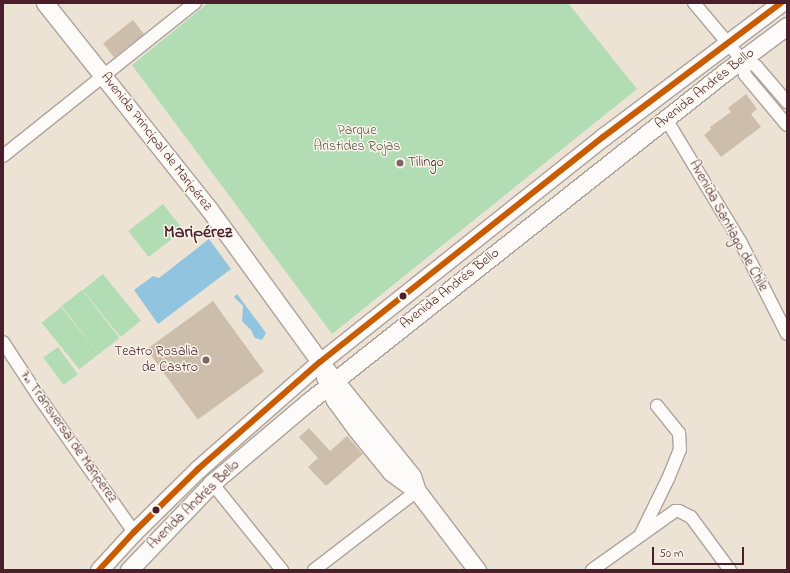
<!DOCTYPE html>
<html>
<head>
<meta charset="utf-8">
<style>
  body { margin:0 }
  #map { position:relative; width:790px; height:573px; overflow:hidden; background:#ece3d5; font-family:"Indie Flower",sans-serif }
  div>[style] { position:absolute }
  .green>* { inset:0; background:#b2dcb4; transform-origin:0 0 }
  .water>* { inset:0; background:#91c4df }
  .building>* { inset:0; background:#ccbeab; transform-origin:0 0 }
  .roads { filter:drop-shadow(1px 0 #aea39c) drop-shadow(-1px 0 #aea39c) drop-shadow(0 1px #aea39c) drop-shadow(0 -1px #aea39c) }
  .street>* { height:12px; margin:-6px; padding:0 6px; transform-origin:6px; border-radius:6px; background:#fcfbf9 }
  .secondary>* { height:17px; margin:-8.5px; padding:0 8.5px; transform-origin:8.5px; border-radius:8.5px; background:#fcfbf9 }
  .bus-1>* { height:6px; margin:-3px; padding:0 3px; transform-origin:3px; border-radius:3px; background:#c95b00 }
  .dots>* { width:11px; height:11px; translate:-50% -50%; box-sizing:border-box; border:2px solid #fbf7ec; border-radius:50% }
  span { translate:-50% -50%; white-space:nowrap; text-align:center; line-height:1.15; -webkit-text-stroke:3px #fbf7ec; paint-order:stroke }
  .street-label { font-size:14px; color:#4a1f2b }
  .park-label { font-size:14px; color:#5b564c }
  .poi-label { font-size:14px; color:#4a1f2b }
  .left { translate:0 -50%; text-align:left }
  .right { translate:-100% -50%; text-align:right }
  .district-label { font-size:18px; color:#4a1f2b; font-weight:700 }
  .frame { position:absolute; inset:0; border:4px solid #4a1f2b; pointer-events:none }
  .scale { position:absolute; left:652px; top:547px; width:92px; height:18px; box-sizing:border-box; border:2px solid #4a1f2b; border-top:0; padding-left:5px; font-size:12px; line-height:14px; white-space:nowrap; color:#4a1f2b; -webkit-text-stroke:3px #fbf7ec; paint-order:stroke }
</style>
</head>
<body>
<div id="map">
  <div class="green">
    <div style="clip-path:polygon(208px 3px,568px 3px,637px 89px,332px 334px,132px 65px)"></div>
    <div style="left:163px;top:204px;width:33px;height:44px;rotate:52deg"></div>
    <div style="left:103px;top:274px;width:60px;height:26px;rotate:51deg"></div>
    <div style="left:82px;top:290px;width:61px;height:26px;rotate:52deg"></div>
    <div style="left:61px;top:307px;width:60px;height:25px;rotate:51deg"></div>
    <div style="left:58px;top:347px;width:34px;height:18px;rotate:54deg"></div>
  </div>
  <div class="water">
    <div style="clip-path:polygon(209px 239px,231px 269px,158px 324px,134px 290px,153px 276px,159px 278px)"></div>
    <div style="clip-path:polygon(237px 294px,266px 333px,262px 340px,255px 338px,251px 330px,242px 321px,243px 306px,234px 297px)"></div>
  </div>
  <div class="building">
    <div style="left:133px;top:20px;width:18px;height:38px;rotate:52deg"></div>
    <div style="clip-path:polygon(746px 94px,757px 109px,751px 114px,761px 127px,721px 157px,704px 135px,711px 129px,710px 127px,731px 112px,728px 108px)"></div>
    <div style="left:213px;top:301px;width:87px;height:82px;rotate:54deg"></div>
    <div style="clip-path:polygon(309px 428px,330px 451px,347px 436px,363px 454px,326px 486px,308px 467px,318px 458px,299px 437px)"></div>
  </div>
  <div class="roads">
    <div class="street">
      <div style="left:694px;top:3px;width:75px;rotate:49.9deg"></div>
      <div style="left:742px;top:60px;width:15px;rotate:79deg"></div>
      <div style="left:745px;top:75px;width:65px;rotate:50deg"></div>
      <div style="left:742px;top:60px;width:15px;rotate:23deg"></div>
      <div style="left:756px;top:66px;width:48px;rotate:49.3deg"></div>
      <div style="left:666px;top:119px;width:143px;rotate:58.8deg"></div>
      <div style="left:740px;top:241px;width:104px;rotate:63.2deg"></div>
      <div style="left:3px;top:156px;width:246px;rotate:-38.6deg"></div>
      <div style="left:3px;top:342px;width:66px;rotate:56.8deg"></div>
      <div style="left:39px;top:397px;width:165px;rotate:54.9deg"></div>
      <div style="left:212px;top:483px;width:112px;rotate:51.2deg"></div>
      <div style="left:641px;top:534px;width:61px;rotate:-63.9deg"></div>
      <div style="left:668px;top:479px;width:31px;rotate:-68deg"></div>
      <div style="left:680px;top:450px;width:17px;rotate:-93deg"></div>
      <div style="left:679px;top:433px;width:35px;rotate:-129deg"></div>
      <div style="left:314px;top:570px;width:130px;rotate:-37.5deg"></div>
      <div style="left:592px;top:570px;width:102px;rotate:-35.4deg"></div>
      <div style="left:675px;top:511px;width:4px"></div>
      <div style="left:679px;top:511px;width:13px;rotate:27deg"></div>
      <div style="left:691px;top:517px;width:66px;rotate:53.7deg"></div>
    </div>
    <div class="secondary">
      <div style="left:45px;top:3px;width:263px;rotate:51.5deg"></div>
      <div style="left:209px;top:209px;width:189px;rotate:54deg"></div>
      <div style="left:320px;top:362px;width:146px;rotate:51.1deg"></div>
      <div style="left:412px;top:476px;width:16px;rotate:72deg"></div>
      <div style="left:325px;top:377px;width:25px;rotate:67deg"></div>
      <div style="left:335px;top:400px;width:36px;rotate:54deg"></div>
      <div style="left:356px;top:429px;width:55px;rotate:50.9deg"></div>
      <div style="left:391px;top:472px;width:32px;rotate:36deg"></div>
      <div style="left:417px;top:491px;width:99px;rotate:52.8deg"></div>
      <div style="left:99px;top:570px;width:52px;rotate:-47.4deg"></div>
      <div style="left:134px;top:532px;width:90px;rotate:-44.5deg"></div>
      <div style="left:198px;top:469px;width:162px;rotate:-41.3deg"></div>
      <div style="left:320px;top:362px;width:362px;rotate:-38.5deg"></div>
      <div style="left:603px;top:137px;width:223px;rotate:-37deg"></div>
      <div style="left:129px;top:570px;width:120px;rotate:-46.3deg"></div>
      <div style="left:212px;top:483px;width:126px;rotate:-40.2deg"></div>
      <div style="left:308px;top:402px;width:532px;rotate:-38.36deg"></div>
      <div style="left:725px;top:72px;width:77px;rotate:-36.6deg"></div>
    </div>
  </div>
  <div class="bus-1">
    <div style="left:99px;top:570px;width:52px;rotate:-47.4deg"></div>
    <div style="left:134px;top:532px;width:90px;rotate:-44.5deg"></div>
    <div style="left:198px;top:469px;width:162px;rotate:-41.3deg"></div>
    <div style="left:320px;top:362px;width:362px;rotate:-38.5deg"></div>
    <div style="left:603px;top:137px;width:223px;rotate:-37deg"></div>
  </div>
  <div class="dots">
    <div style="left:400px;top:163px;background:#836466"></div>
    <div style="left:403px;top:296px;background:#4a1f2b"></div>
    <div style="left:206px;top:360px;background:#836466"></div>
    <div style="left:156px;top:510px;background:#4a1f2b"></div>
  </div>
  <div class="street-label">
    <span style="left:705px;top:89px;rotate:-38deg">Avenida Andrés Bello</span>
    <span style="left:156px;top:142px;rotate:52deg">Avenida Principal de Maripérez</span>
    <span style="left:728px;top:226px;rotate:61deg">Avenida Santiago de Chile</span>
    <span style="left:450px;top:289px;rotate:-38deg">Avenida Andrés Bello</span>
    <span style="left:68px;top:437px;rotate:55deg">7.ª Transversal de Maripérez</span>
    <span style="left:194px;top:505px;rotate:-44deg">Avenida Andrés Bello</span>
  </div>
  <div class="park-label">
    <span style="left:357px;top:139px">Parque<br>Arístides Rojas</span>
  </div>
  <div class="poi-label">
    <span class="left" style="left:408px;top:163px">Tilingo</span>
    <span class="right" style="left:198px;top:360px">Teatro Rosalia<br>de Castro</span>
  </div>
  <div class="district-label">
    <span style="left:198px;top:233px">Maripérez</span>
  </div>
  <div class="frame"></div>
  <div class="scale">50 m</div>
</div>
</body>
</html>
